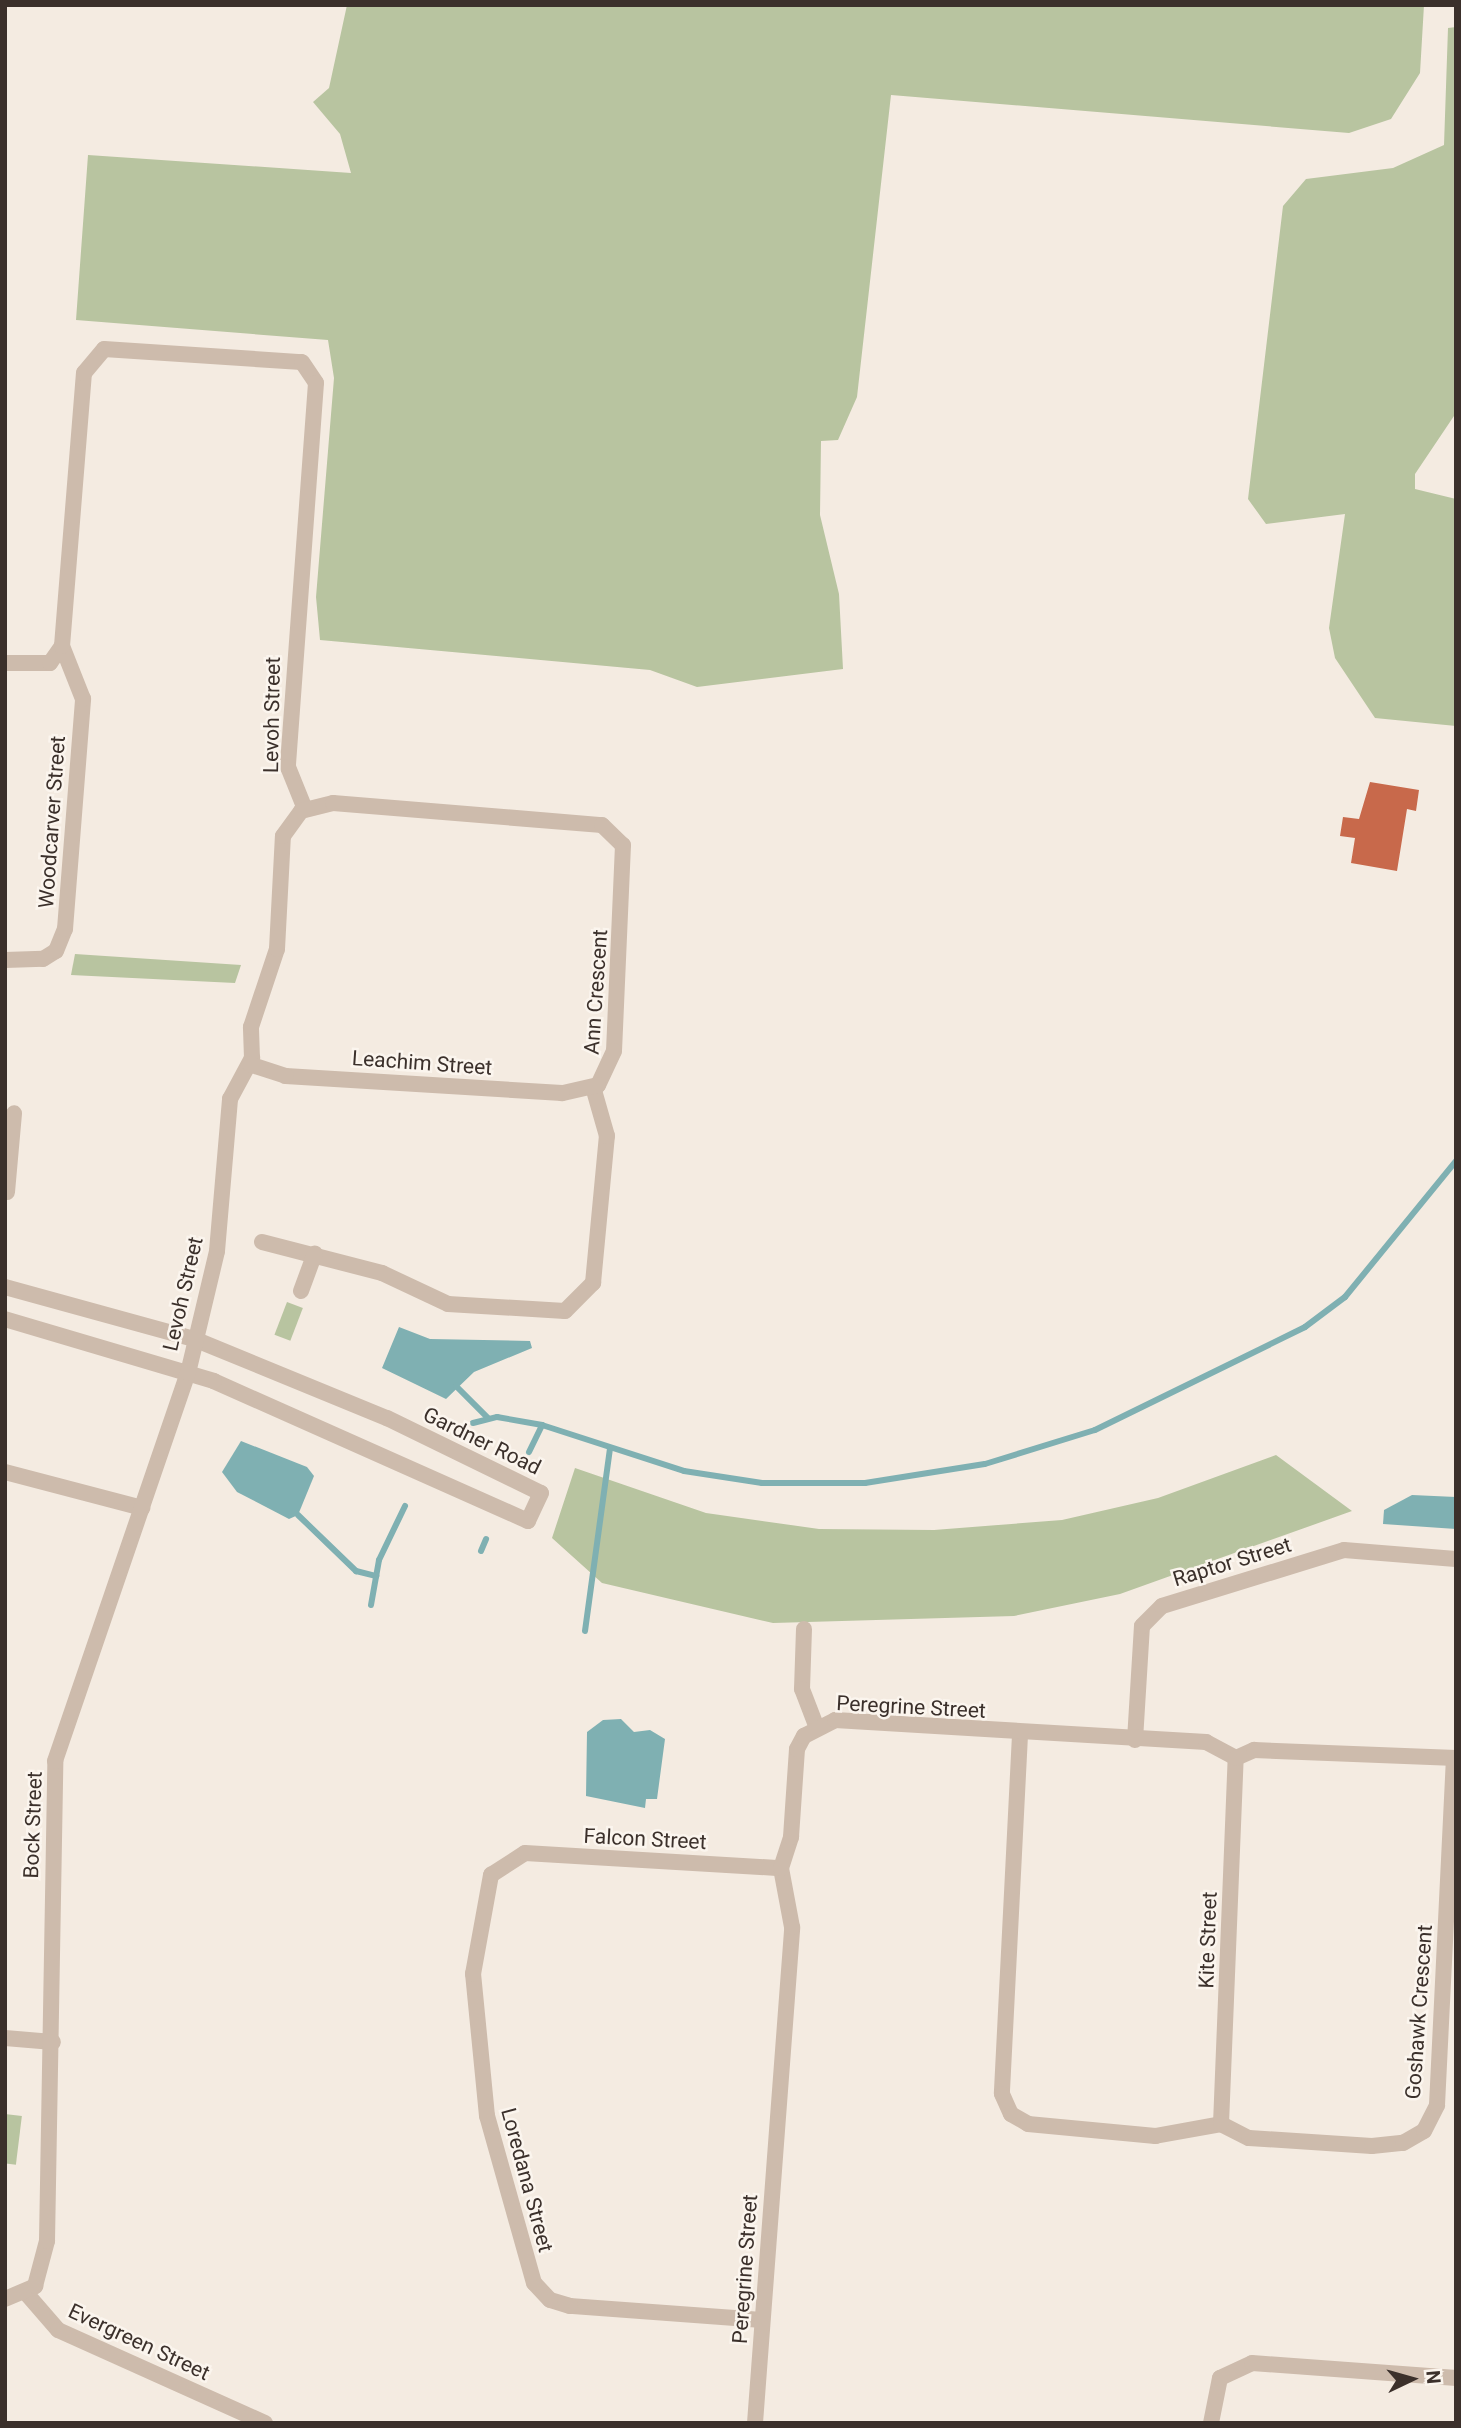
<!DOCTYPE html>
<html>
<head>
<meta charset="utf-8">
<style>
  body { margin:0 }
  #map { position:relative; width:1461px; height:2428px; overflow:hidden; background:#f4ebe1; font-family:Roboto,sans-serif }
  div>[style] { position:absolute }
  .green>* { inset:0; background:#b8c4a0; transform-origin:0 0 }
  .water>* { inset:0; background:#7fb0b2 }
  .stream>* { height:6px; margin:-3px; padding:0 3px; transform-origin:3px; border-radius:3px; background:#7fb0b2 }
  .building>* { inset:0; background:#c8694b }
  .minor>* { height:16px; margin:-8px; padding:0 8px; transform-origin:8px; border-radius:8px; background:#cdbbac }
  span { translate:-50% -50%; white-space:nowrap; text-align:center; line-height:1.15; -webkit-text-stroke:5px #fbf5ee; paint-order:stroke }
  .street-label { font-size:21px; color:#3b302b }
  .frame { position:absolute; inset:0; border:7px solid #3b302b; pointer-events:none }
  .north { position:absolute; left:1377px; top:2344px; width:70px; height:70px; -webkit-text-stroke:5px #fbf5ee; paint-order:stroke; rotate:85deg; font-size:19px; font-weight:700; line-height:28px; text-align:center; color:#3b302b }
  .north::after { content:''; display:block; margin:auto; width:24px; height:32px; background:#3b302b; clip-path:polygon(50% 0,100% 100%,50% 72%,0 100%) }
</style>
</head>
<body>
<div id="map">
  <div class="green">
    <div style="clip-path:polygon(347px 5px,1424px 5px,1420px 73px,1391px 119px,1349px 133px,891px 95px,857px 397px,838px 440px,821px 441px,820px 515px,839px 594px,843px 669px,697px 687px,650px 670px,320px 640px,316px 597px,334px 378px,328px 340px,76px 320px,88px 155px,351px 173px,340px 134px,313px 102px,329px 88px)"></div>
    <div style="clip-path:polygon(1456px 27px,1456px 413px,1415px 474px,1415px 489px,1456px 499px,1456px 726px,1375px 718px,1335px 658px,1329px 628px,1345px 514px,1266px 524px,1248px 499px,1283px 206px,1306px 179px,1393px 168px,1444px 145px,1448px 28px)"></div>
    <div style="clip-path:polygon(75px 954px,241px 965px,235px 983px,71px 975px)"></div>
    <div style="left:287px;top:1302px;width:17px;height:35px;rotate:21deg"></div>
    <div style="clip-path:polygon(1276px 1455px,1352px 1511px,1120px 1594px,1014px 1616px,773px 1623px,602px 1583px,552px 1538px,575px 1468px,706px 1513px,819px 1529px,934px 1530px,1062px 1520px,1158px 1498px)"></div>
    <div style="left:5px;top:2114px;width:17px;height:49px;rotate:7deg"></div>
  </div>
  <div class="water">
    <div style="clip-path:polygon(399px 1327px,430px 1339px,530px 1341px,532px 1348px,474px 1372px,446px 1399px,382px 1368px)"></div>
    <div style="clip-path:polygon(241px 1441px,307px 1467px,314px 1476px,298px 1515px,289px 1519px,237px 1492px,222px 1472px)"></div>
    <div style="clip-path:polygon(1412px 1495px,1456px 1497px,1456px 1529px,1383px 1524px,1384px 1510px)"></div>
    <div style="clip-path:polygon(621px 1719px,634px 1732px,650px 1730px,665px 1739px,657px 1799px,646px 1799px,645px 1808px,586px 1796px,587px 1732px,603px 1720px)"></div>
  </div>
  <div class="stream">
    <div style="left:456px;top:1386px;width:45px;rotate:45deg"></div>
    <div style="left:473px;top:1423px;width:25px;rotate:-14deg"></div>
    <div style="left:497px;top:1417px;width:46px;rotate:10.1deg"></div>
    <div style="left:542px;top:1425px;width:149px;rotate:17.9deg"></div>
    <div style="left:684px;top:1471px;width:79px;rotate:8.7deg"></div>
    <div style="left:762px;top:1483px;width:103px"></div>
    <div style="left:865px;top:1483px;width:121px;rotate:-9deg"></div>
    <div style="left:985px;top:1464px;width:115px;rotate:-17.2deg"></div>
    <div style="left:1095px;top:1430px;width:234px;rotate:-26.1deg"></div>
    <div style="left:1305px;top:1327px;width:50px;rotate:-36.9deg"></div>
    <div style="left:1345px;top:1297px;width:176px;rotate:-50.8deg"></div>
    <div style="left:529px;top:1452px;width:30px;rotate:-64deg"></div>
    <div style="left:298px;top:1515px;width:81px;rotate:44deg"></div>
    <div style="left:356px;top:1571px;width:21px;rotate:14deg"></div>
    <div style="left:481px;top:1551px;width:13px;rotate:-67deg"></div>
    <div style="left:371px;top:1605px;width:46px;rotate:-79.9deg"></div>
    <div style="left:379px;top:1560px;width:60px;rotate:-64.3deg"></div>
    <div style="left:585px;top:1631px;width:184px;rotate:-82.2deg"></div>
  </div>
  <div class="building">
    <div style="clip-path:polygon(1370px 782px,1419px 790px,1416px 811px,1407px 809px,1397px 871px,1351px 863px,1355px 838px,1340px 836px,1343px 817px,1359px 819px)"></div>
  </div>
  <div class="minor">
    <div style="left:5px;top:663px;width:45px"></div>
    <div style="left:50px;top:663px;width:21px;rotate:-55deg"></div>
    <div style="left:5px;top:960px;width:38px;rotate:-2deg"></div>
    <div style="left:43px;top:959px;width:15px;rotate:-32deg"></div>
    <div style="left:56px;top:951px;width:24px;rotate:-68deg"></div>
    <div style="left:65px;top:929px;width:231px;rotate:-85.5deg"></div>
    <div style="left:83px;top:699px;width:57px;rotate:-111.6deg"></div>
    <div style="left:62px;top:646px;width:274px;rotate:-85.4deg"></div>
    <div style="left:84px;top:373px;width:31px;rotate:-50deg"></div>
    <div style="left:104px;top:349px;width:198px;rotate:3.8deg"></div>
    <div style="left:302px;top:362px;width:25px;rotate:56deg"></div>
    <div style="left:316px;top:383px;width:385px;rotate:94.2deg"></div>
    <div style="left:288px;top:767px;width:45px;rotate:68deg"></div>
    <div style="left:7px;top:1192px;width:79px;rotate:-84.9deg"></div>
    <div style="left:262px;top:1242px;width:124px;rotate:14.5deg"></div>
    <div style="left:382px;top:1273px;width:73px;rotate:25.2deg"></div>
    <div style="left:448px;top:1304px;width:117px;rotate:3.4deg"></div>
    <div style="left:565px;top:1311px;width:40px;rotate:-45deg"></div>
    <div style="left:593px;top:1283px;width:148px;rotate:-84.6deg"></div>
    <div style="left:607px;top:1136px;width:51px;rotate:-105.9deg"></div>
    <div style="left:5px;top:1287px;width:196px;rotate:15.4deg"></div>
    <div style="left:194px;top:1339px;width:209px;rotate:22.3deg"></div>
    <div style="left:387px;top:1418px;width:171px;rotate:26deg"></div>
    <div style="left:541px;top:1493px;width:31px;rotate:115deg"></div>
    <div style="left:528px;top:1521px;width:344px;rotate:-156deg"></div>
    <div style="left:214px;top:1381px;width:218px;rotate:-163.5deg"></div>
    <div style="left:301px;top:1291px;width:40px;rotate:-69.8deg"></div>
    <div style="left:5px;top:1472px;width:142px;rotate:14.7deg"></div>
    <div style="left:804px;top:1629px;width:60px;rotate:91.9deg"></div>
    <div style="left:802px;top:1689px;width:39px;rotate:69deg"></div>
    <div style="left:1020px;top:1735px;width:359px;rotate:92.9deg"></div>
    <div style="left:1002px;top:2094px;width:22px;rotate:66deg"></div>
    <div style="left:1011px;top:2114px;width:20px;rotate:30deg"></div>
    <div style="left:1028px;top:2124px;width:128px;rotate:5.4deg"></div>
    <div style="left:1155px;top:2136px;width:67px;rotate:-10.3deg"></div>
    <div style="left:1221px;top:2124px;width:31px;rotate:27deg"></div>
    <div style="left:1249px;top:2138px;width:123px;rotate:3.7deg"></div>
    <div style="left:1372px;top:2146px;width:31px;rotate:-6deg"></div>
    <div style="left:1403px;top:2143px;width:24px;rotate:-30deg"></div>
    <div style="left:1424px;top:2131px;width:29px;rotate:-63deg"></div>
    <div style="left:1437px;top:2105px;width:347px;rotate:-87.2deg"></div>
    <div style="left:1135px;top:1740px;width:114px;rotate:-86.5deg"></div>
    <div style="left:1142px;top:1626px;width:28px;rotate:-45deg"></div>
    <div style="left:1162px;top:1606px;width:190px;rotate:-17.1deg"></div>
    <div style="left:1344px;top:1550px;width:112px;rotate:4.6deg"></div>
    <div style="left:5px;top:2038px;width:48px;rotate:4.8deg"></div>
    <div style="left:1221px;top:2124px;width:366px;rotate:-87.7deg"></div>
    <div style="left:26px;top:2293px;width:49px;rotate:49.1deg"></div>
    <div style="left:58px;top:2330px;width:227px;rotate:24.2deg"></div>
    <div style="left:5px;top:2299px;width:33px;rotate:-23deg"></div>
    <div style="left:35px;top:2286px;width:47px;rotate:-75.1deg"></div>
    <div style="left:47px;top:2241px;width:480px;rotate:-89deg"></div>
    <div style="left:55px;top:1761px;width:410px;rotate:-71.1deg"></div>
    <div style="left:188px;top:1373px;width:125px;rotate:-76.6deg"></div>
    <div style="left:217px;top:1251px;width:153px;rotate:-85.1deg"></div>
    <div style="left:230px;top:1099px;width:47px;rotate:-61.8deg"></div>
    <div style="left:252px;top:1058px;width:31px;rotate:-92deg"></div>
    <div style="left:251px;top:1027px;width:82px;rotate:-71.6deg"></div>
    <div style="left:277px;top:949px;width:113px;rotate:-87deg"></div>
    <div style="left:283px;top:836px;width:31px;rotate:-54deg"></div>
    <div style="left:301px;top:811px;width:33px;rotate:-14deg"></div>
    <div style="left:333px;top:803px;width:270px;rotate:4.7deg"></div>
    <div style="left:602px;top:825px;width:29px;rotate:44deg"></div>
    <div style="left:623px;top:845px;width:206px;rotate:92.5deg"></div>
    <div style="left:614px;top:1051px;width:38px;rotate:115deg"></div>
    <div style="left:598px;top:1085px;width:37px;rotate:167deg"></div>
    <div style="left:562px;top:1093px;width:277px;rotate:-176.5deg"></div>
    <div style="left:286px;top:1076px;width:38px;rotate:-162deg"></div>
    <div style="left:762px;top:2320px;width:193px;rotate:-175.8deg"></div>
    <div style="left:570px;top:2306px;width:21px;rotate:-163deg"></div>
    <div style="left:550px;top:2300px;width:23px;rotate:-133deg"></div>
    <div style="left:534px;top:2283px;width:173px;rotate:-105.7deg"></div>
    <div style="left:487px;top:2116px;width:143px;rotate:-95.6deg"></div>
    <div style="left:473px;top:1974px;width:101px;rotate:-79.7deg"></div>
    <div style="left:491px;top:1875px;width:40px;rotate:-32.9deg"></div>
    <div style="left:525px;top:1853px;width:256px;rotate:3.4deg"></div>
    <div style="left:755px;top:2423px;width:497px;rotate:-85.7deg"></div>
    <div style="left:792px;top:1927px;width:60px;rotate:-100.6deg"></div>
    <div style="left:781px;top:1868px;width:33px;rotate:-72deg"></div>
    <div style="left:791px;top:1837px;width:88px;rotate:-86.1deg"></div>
    <div style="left:797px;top:1749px;width:15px;rotate:-62deg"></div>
    <div style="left:804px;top:1736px;width:35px;rotate:-27deg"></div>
    <div style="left:835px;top:1720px;width:372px;rotate:3.4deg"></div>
    <div style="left:1206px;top:1742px;width:34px;rotate:28deg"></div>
    <div style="left:1236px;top:1758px;width:20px;rotate:-24deg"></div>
    <div style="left:1254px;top:1750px;width:202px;rotate:2.3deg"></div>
    <div style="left:1211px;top:2423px;width:46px;rotate:-78.7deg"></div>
    <div style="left:1220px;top:2378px;width:35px;rotate:-25deg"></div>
    <div style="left:1252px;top:2363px;width:205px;rotate:4.2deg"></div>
  </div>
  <div class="street-label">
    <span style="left:272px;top:715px;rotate:-89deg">Levoh Street</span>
    <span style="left:52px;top:822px;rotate:-86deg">Woodcarver Street</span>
    <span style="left:596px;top:992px;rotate:-86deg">Ann Crescent</span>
    <span style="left:422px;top:1063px;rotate:4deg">Leachim Street</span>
    <span style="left:183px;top:1294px;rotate:-77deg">Levoh Street</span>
    <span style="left:482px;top:1441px;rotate:26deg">Gardner Road</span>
    <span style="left:1232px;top:1562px;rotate:-17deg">Raptor Street</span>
    <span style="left:911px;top:1707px;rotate:3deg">Peregrine Street</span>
    <span style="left:33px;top:1825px;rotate:-88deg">Bock Street</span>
    <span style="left:645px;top:1839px;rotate:3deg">Falcon Street</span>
    <span style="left:1208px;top:1940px;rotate:-88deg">Kite Street</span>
    <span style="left:1419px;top:2012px;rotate:-86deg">Goshawk Crescent</span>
    <span style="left:527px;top:2180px;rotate:75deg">Loredana Street</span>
    <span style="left:745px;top:2269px;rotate:-86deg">Peregrine Street</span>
    <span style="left:139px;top:2342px;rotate:25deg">Evergreen Street</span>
  </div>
  <div class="frame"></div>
  <div class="north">N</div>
</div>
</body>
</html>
